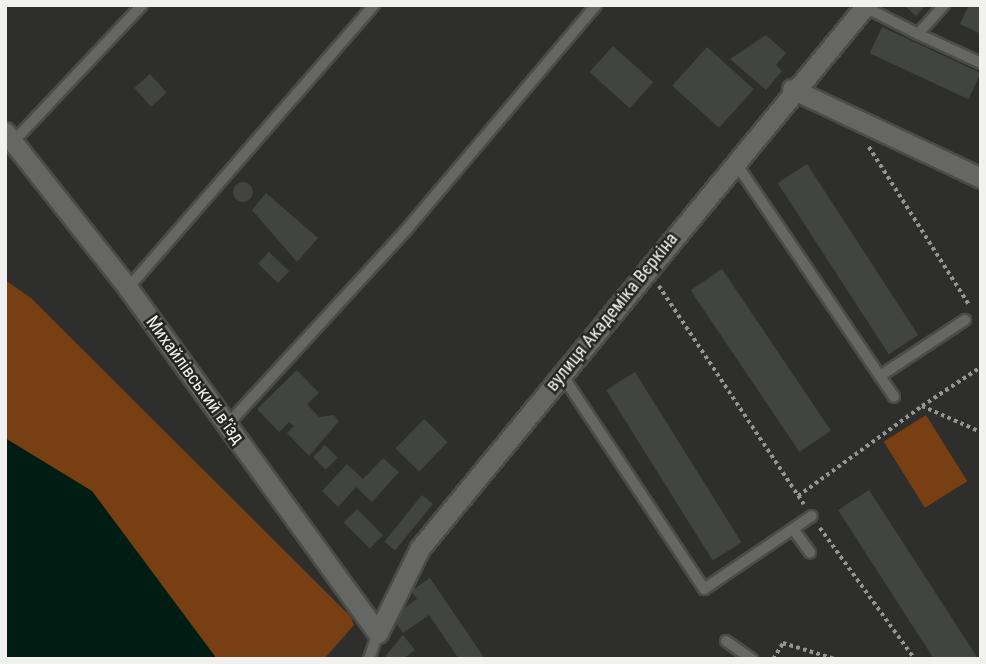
<!DOCTYPE html>
<html>
<head>
<meta charset="utf-8">
<style>
  body { margin:0 }
  #map { position:relative; width:986px; height:664px; overflow:hidden; background:#2e2e2c; font-family:"Roboto Condensed",sans-serif }
  div>[style] { position:absolute }
  .green>* { inset:0; background:#773f12; transform-origin:0 0 }
  .water>* { inset:0; background:#001d14 }
  .building>* { inset:0; background:#424442; transform-origin:0 0 }
  .round { border-radius:50% }
  .path>* { height:3.5px; margin-top:-1.75px; transform-origin:0; background:repeating-linear-gradient(90deg,#959593 0 3.5px,transparent 0 7px) }
  .roads { filter:drop-shadow(2px 0 #4b4b49) drop-shadow(-2px 0 #4b4b49) drop-shadow(0 2px #4b4b49) drop-shadow(0 -2px #4b4b49) }
  .lane>* { height:10px; margin:-5px; padding:0 5px; transform-origin:5px; border-radius:5px; background:#666764 }
  .street>* { height:19px; margin:-9.5px; padding:0 9.5px; transform-origin:9.5px; border-radius:9.5px; background:#666764 }
  span { translate:-50% -50%; white-space:nowrap; text-align:center; line-height:1.15; -webkit-text-stroke:5px #242522; paint-order:stroke }
  .street-label { font-size:18px; color:#f1f1ef }
  .frame { position:absolute; inset:0; border:7px solid #f1f1ef; pointer-events:none }
</style>
</head>
<body>
<div id="map">
  <div class="green">
    <div style="clip-path:polygon(5px 280px,31px 298px,351px 617px,354px 625px,324px 659px,5px 659px)"></div>
    <div style="left:926px;top:415px;width:78px;height:50px;rotate:58deg"></div>
  </div>
  <div class="water">
    <div style="clip-path:polygon(5px 438px,92px 491px,217px 659px,5px 659px)"></div>
  </div>
  <div class="building">
    <div style="clip-path:polygon(904px 5px,926px 5px,916px 16px)"></div>
    <div style="clip-path:polygon(969px 5px,981px 5px,981px 34px,960px 24px)"></div>
    <div style="left:882px;top:27px;width:109px;height:29px;rotate:25deg"></div>
    <div style="clip-path:polygon(766px 35px,786px 53px,776px 65px,782px 71px,766px 90px,730px 59px)"></div>
    <div style="left:613px;top:46px;width:54px;height:35px;rotate:42deg"></div>
    <div style="left:707px;top:47px;width:63px;height:52px;rotate:42deg"></div>
    <div style="left:150px;top:74px;width:25px;height:21px;rotate:48deg"></div>
    <div style="left:807px;top:164px;width:204px;height:35px;rotate:57deg"></div>
    <div class="round" style="left:233px;top:182px;width:20px;height:20px"></div>
    <div style="clip-path:polygon(266px 193px,318px 238px,297px 262px,252px 210px)"></div>
    <div style="left:269px;top:252px;width:28px;height:16px;rotate:44deg"></div>
    <div style="left:722px;top:269px;width:195px;height:38px;rotate:56deg"></div>
    <div style="clip-path:polygon(297px 370px,319px 393px,307px 404px,319px 417px,334px 415px,339px 421px,309px 456px,287px 433px,294px 426px,289px 422px,279px 432px,257px 409px)"></div>
    <div style="left:635px;top:372px;width:201px;height:34px;rotate:58deg"></div>
    <div style="left:424px;top:419px;width:33px;height:41px;rotate:44deg"></div>
    <div style="left:325px;top:445px;width:18px;height:17px;rotate:45deg"></div>
    <div style="clip-path:polygon(383px 458px,399px 472px,372px 502px,356px 487px,338px 507px,322px 491px,347px 464px,363px 479px)"></div>
    <div style="clip-path:polygon(869px 490px,977px 657px,974px 659px,934px 659px,838px 510px)"></div>
    <div style="left:422px;top:495px;width:14px;height:60px;rotate:39deg"></div>
    <div style="left:357px;top:509px;width:37px;height:19px;rotate:45deg"></div>
    <div style="clip-path:polygon(430px 578px,485px 659px,459px 659px,429px 615px,403px 633px,392px 617px,417px 599px,411px 591px)"></div>
    <div style="clip-path:polygon(403px 635px,415px 650px,403px 659px,383px 659px)"></div>
  </div>
  <div class="path">
    <div style="left:869px;top:147px;width:188px;rotate:57.6deg"></div>
    <div style="left:659px;top:286px;width:262px;rotate:56.4deg"></div>
    <div style="left:922px;top:406px;width:71px;rotate:-33.5deg"></div>
    <div style="left:798px;top:496px;width:153px;rotate:-36deg"></div>
    <div style="left:922px;top:406px;width:64px;rotate:23.8deg"></div>
    <div style="left:820px;top:528px;width:162px;rotate:54.1deg"></div>
    <div style="left:773px;top:659px;width:19px;rotate:-58deg"></div>
    <div style="left:783px;top:643px;width:54px;rotate:17.1deg"></div>
  </div>
  <div class="roads">
    <div class="lane">
      <div style="left:944px;top:5px;width:39px;rotate:132deg"></div>
      <div style="left:918px;top:34px;width:69px;rotate:24.7deg"></div>
      <div style="left:865px;top:7px;width:59px;rotate:27deg"></div>
      <div style="left:13px;top:142px;width:188px;rotate:-46.7deg"></div>
      <div style="left:735px;top:162px;width:258px;rotate:55.9deg"></div>
      <div style="left:880px;top:376px;width:102px;rotate:-33.4deg"></div>
      <div style="left:128px;top:288px;width:375px;rotate:-49deg"></div>
      <div style="left:562px;top:375px;width:257px;rotate:56.4deg"></div>
      <div style="left:704px;top:589px;width:130px;rotate:-34.1deg"></div>
      <div style="left:880px;top:376px;width:25px;rotate:56deg"></div>
      <div style="left:227px;top:425px;width:266px;rotate:-47.4deg"></div>
      <div style="left:407px;top:229px;width:293px;rotate:-49.8deg"></div>
      <div style="left:793px;top:529px;width:29px;rotate:54deg"></div>
      <div style="left:726px;top:641px;width:32px;rotate:35deg"></div>
      <div style="left:369px;top:659px;width:28px;rotate:-71deg"></div>
    </div>
    <div class="street">
      <div style="left:792px;top:89px;width:209px;rotate:25.2deg"></div>
      <div style="left:5px;top:132px;width:199px;rotate:51.7deg"></div>
      <div style="left:128px;top:288px;width:426px;rotate:54.1deg"></div>
      <div style="left:378px;top:633px;width:95px;rotate:-63.7deg"></div>
      <div style="left:420px;top:548px;width:703px;rotate:-50.6deg"></div>
    </div>
  </div>
  <div class="street-label">
    <span style="left:612px;top:312px;rotate:-51deg">вулиця Академіка Вєркіна</span>
    <span style="left:195px;top:380px;rotate:54deg">Михайлівський в'їзд</span>
  </div>
  <div class="frame"></div>
</div>
</body>
</html>
